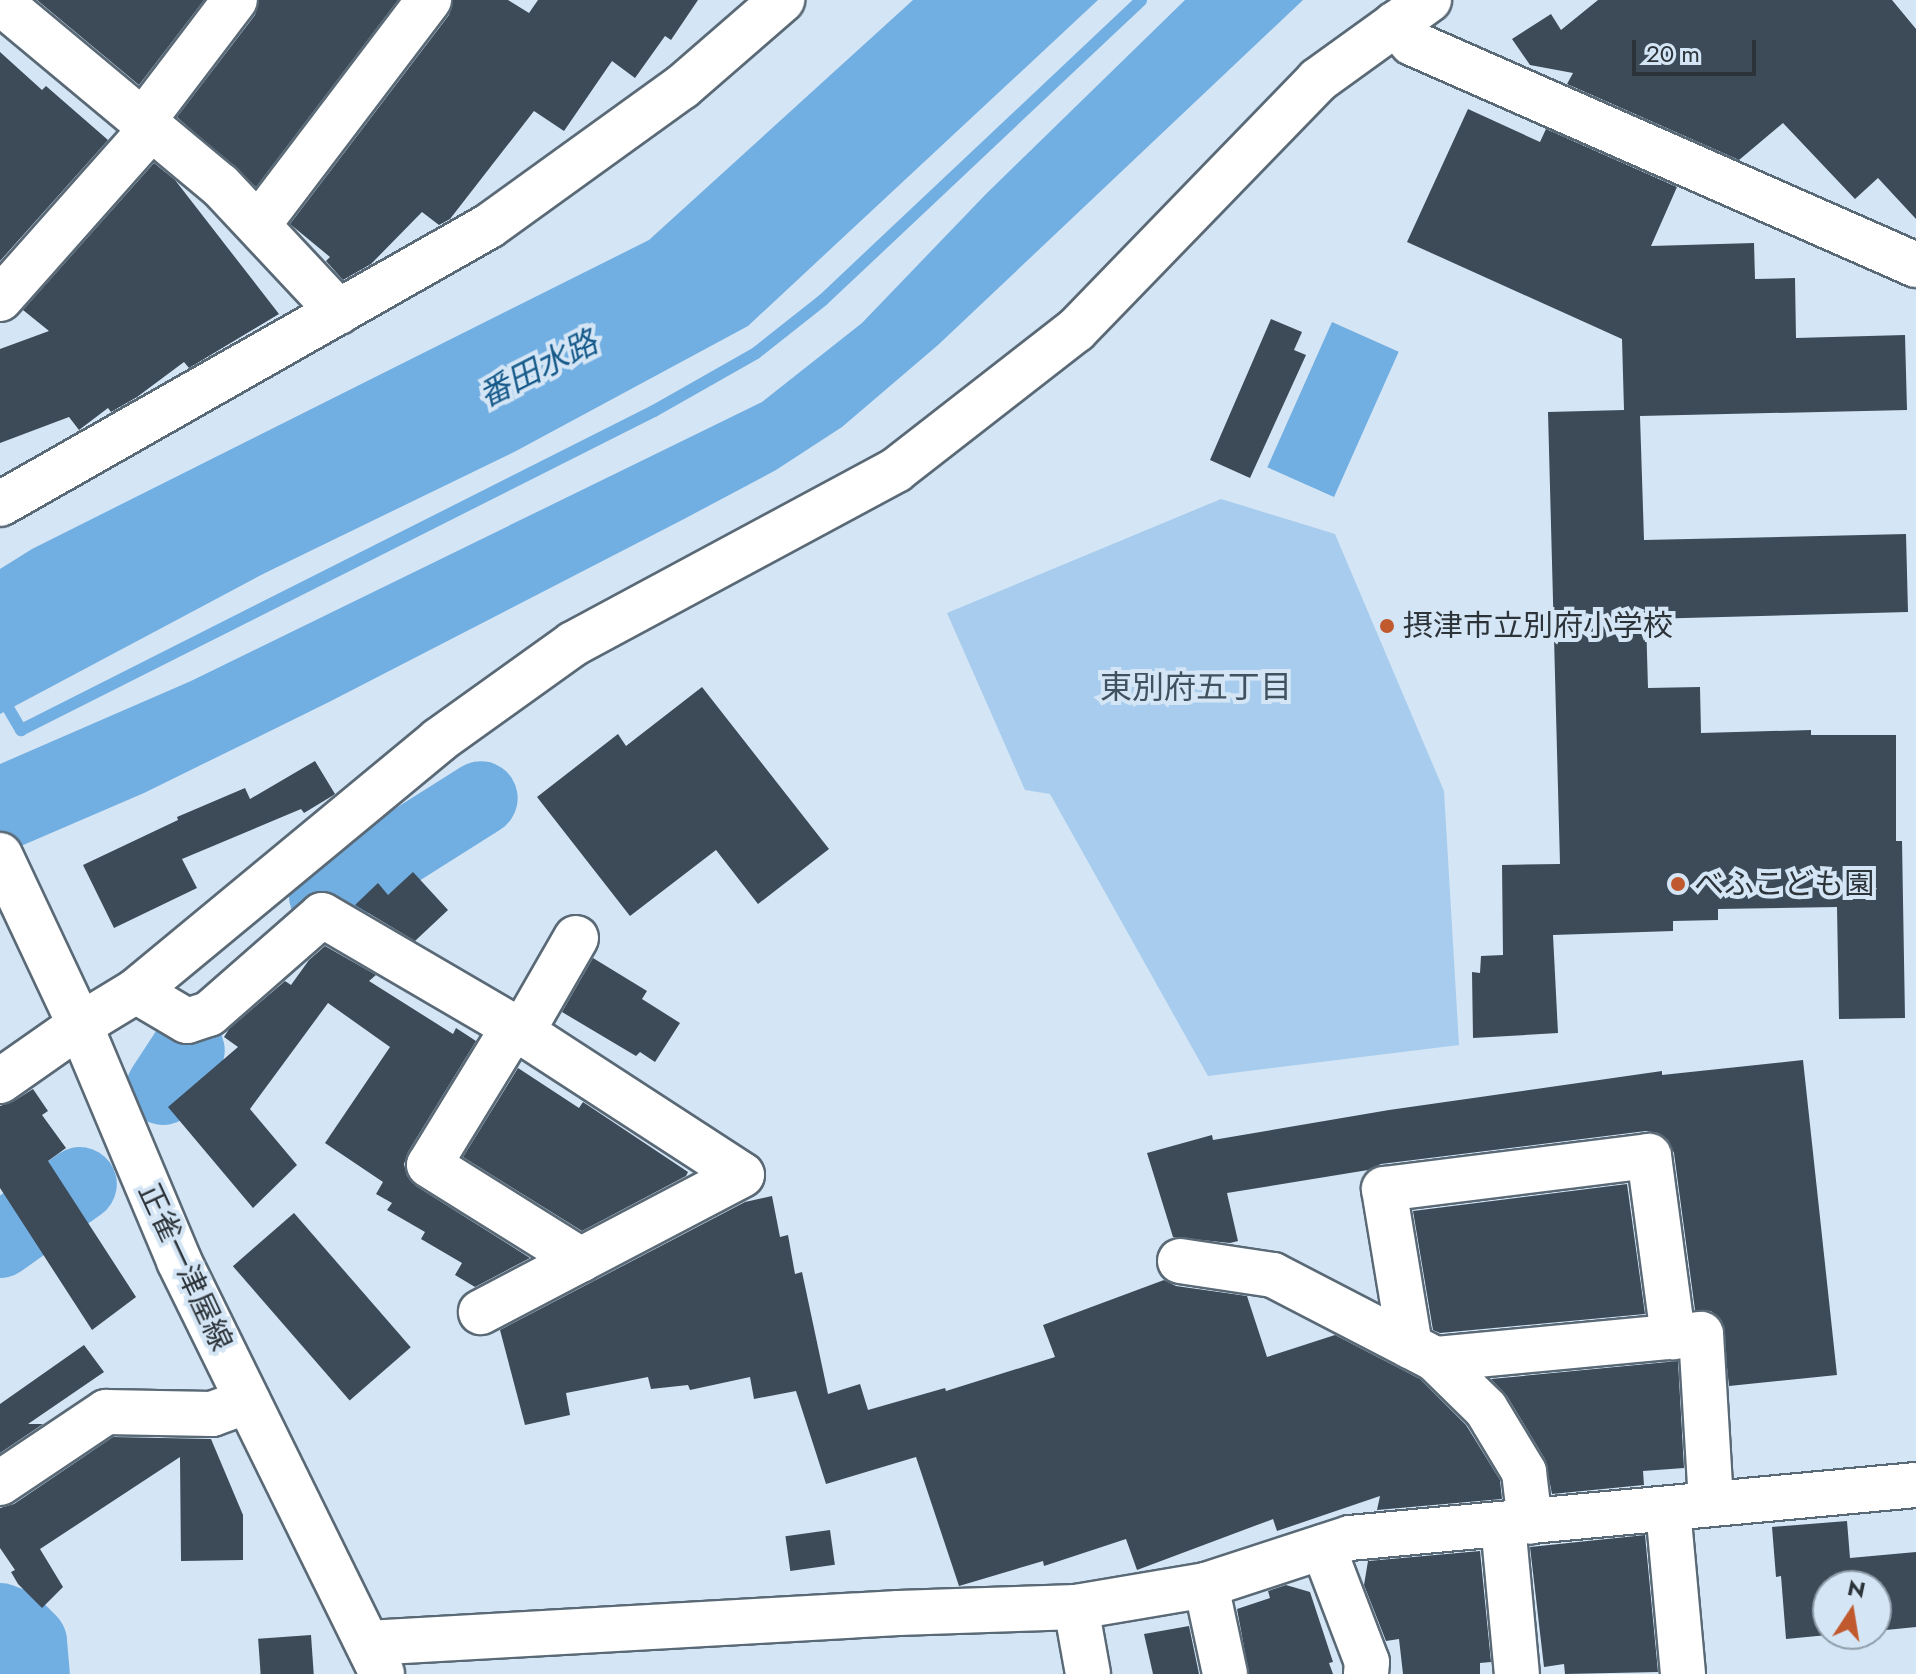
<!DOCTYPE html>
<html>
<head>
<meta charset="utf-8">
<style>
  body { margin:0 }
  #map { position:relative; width:1916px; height:1674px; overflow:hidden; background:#d4e5f5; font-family:Jost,"Noto Sans JP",sans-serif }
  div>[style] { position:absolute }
  .green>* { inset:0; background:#a7cced }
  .water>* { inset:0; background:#71aee1; transform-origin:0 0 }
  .stream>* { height:12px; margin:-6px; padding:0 6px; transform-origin:6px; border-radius:6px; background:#71aee1 }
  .river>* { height:74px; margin:-37px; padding:0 37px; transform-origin:37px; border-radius:37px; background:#71aee1 }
  .building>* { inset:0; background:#3d4b58; transform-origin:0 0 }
  .roads { filter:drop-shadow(2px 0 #5a6976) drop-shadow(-2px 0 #5a6976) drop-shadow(0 2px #5a6976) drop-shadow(0 -2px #5a6976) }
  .minor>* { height:44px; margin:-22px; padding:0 22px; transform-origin:22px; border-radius:22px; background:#fff }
  .major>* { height:44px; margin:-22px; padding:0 22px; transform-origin:22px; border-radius:22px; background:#fff }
  .dots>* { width:22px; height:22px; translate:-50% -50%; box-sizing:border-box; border:4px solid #d4e5f5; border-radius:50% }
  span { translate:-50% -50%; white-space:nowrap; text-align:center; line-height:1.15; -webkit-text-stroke:8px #d4e5f5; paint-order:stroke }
  .poi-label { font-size:30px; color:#2c3339 }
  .left { translate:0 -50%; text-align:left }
  .street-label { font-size:30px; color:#2c3339 }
  .water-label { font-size:32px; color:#145989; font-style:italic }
  .neighbourhood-label { font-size:32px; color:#42515e }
  .north { position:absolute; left:1812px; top:1570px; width:80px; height:80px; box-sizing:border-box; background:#d4e5f5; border:2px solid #919eaa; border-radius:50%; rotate:12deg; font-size:22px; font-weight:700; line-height:32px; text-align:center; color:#2c3339 }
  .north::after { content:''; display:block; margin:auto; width:28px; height:36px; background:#c1592f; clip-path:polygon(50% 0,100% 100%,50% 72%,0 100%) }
  .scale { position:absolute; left:1632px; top:40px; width:124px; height:36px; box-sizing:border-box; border:4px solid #2c3339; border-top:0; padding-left:10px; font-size:24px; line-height:28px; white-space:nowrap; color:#2c3339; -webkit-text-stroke:6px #d4e5f5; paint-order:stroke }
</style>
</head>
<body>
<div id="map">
  <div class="green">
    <div style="clip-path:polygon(1221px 499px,1335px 534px,1444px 791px,1459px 1045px,1208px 1076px,1050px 794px,1025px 790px,947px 613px)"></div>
  </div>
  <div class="water">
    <div style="clip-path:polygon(913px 0,1098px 0,748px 326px,516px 451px,265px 573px,0 714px,0 569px,32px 549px,649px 240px)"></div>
    <div style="clip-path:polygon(1185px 0,1303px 0,938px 345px,842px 427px,776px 470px,684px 519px,329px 702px,144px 793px,0 855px,0 764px,191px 681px,762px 402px,862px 323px,986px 194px)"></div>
    <div style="left:1332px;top:322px;width:73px;height:159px;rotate:24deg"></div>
  </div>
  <div class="stream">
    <div style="left:0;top:694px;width:42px;rotate:59.7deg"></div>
    <div style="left:21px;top:730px;width:709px;rotate:-26.75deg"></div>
    <div style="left:654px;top:411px;width:117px;rotate:-29.6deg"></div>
    <div style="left:756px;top:353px;width:85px;rotate:-38.3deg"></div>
    <div style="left:823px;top:300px;width:437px;rotate:-43.3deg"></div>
  </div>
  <div class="river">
    <div style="left:326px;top:896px;width:183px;rotate:-32.3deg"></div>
    <div style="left:163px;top:1088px;width:45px;rotate:-56.7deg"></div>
    <div style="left:0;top:1241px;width:98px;rotate:-35.5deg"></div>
    <div style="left:0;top:1620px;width:14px;rotate:21deg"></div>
    <div style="left:13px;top:1625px;width:24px;rotate:45deg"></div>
    <div style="left:30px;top:1642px;width:32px;rotate:85deg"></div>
  </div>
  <div class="building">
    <div style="clip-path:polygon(37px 0,204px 0,139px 85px)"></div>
    <div style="clip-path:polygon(259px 0,398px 0,256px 187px,177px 117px,255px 15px)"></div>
    <div style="clip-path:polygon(453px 0,508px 0,529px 13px,538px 0,698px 0,671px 40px,665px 36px,635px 78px,612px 61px,564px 131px,534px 111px,450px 219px,439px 225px,422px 212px,371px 264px,343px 280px,326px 261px,330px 257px,290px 224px,449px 15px)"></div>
    <div style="clip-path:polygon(1598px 0,1892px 0,1916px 29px,1916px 219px,1878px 178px,1855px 199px,1783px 123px,1739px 160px,1567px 84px,1573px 73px,1530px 65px,1512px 39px,1551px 14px,1561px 30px)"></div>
    <div style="clip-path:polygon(0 52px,42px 90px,46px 86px,108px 140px,0 261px)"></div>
    <div style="clip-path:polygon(1468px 109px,1540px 142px,1546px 129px,1677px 187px,1651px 246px,1754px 243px,1755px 279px,1795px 278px,1796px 338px,1905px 335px,1907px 410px,1640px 416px,1644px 540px,1906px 534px,1908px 612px,1646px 619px,1648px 688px,1700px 687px,1701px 733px,1811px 730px,1811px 735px,1896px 735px,1896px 841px,1902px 841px,1905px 1018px,1839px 1019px,1837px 907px,1718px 909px,1718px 920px,1673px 921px,1673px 931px,1553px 935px,1558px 1033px,1473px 1038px,1472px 972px,1480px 973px,1481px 956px,1503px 955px,1502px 865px,1560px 864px,1548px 412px,1624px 410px,1622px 339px,1407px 242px)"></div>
    <div style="clip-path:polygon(154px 163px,175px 180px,279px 314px,189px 368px,184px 362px,137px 397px,111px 412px,108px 408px,79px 430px,69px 417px,0 443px,0 349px,49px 331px,23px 310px)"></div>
    <div style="clip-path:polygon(1271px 319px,1302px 332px,1294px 350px,1306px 355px,1250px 478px,1210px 460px)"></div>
    <div style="clip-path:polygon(702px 687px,829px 849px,758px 904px,716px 850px,630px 916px,537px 797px,618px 734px,626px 746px)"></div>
    <div style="clip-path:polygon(315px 761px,335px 794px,332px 796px,304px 813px,301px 809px,182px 859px,197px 888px,114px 928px,83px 865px,178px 820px,177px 817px,245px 788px,250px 799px)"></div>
    <div style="clip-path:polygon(413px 872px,448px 910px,415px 941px,355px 905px,378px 883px,388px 895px)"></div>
    <div style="clip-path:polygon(325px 946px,376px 975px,369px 981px,453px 1034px,456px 1028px,476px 1041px,408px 1152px,404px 1164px,407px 1176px,416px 1186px,530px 1258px,475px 1287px,455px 1275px,462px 1263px,421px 1239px,425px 1232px,387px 1210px,392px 1203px,376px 1194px,383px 1182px,325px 1143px,390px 1047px,328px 1003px,250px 1109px,297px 1165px,253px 1208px,168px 1107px,238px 1047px,224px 1037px,229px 1029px,285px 981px,291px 985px,309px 960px)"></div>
    <div style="clip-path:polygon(593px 958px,647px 991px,642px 999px,680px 1023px,655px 1062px,640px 1052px,636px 1056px,562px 1012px)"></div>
    <div style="clip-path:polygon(1803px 1060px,1837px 1375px,1729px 1386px,1722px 1321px,1711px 1311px,1695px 1310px,1674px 1153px,1668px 1140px,1658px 1133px,1646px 1131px,1381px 1164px,1368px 1170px,1227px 1193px,1238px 1241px,1230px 1243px,1173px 1237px,1147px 1153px,1212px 1135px,1213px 1140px,1389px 1110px,1662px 1071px,1662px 1075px)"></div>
    <div style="clip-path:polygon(518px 1068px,579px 1108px,583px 1102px,688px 1172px,686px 1176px,582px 1231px,463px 1157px)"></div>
    <div style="clip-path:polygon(33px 1089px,48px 1111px,42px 1115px,66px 1148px,48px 1161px,136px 1297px,92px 1330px,0 1188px,0 1106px,14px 1101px)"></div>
    <div style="clip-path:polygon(1627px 1184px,1645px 1314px,1440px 1333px,1433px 1330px,1413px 1211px)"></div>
    <div style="clip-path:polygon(772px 1196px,780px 1237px,788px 1235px,795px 1274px,802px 1272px,828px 1394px,860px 1384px,868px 1410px,945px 1388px,946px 1391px,1055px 1357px,1043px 1325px,1164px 1280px,1176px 1286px,1247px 1296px,1267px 1357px,1335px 1335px,1420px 1379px,1466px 1425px,1500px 1480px,1502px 1499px,1377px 1510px,1380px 1496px,1277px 1531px,1273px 1519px,1137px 1570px,1126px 1539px,1044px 1566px,1043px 1561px,959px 1586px,916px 1457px,826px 1484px,796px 1391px,754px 1399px,750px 1377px,690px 1390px,688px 1385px,651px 1389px,648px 1377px,566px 1393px,570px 1415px,525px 1425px,500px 1330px,745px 1202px)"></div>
    <div style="left:294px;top:1213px;width:178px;height:81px;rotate:49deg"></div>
    <div style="clip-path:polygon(84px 1345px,104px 1372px,28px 1424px,43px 1424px,0 1453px,0 1404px)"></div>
    <div style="clip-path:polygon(1678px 1361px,1684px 1468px,1643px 1471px,1644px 1485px,1552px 1494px,1545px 1459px,1507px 1396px,1491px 1379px)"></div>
    <div style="clip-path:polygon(113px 1437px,211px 1439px,243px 1515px,243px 1560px,181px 1561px,180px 1457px,40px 1549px,63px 1587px,42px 1608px,18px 1584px,11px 1572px,15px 1570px,0 1548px,0 1508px,14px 1504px)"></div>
    <div style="clip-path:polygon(1847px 1521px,1850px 1558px,1916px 1552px,1916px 1627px,1876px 1631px,1876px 1586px,1828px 1586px,1828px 1634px,1838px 1634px,1786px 1639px,1781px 1576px,1776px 1577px,1772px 1527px)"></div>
    <div style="left:830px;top:1530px;width:35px;height:45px;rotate:82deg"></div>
    <div style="clip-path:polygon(1645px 1535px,1658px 1672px,1565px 1674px,1564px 1664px,1544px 1667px,1530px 1547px)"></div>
    <div style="clip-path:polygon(1480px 1551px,1491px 1662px,1480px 1663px,1480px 1674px,1403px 1674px,1399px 1639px,1386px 1641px,1364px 1585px,1368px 1561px)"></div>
    <div style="clip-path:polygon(1286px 1585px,1310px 1592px,1333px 1662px,1329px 1663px,1333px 1674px,1249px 1674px,1237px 1609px,1270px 1598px,1268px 1591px)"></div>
    <div style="clip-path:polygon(1189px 1626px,1199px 1674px,1153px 1674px,1144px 1634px)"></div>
    <div style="left:311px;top:1635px;width:39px;height:53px;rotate:86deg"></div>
  </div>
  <div class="roads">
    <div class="minor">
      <div style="left:0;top:2px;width:286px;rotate:39.8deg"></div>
      <div style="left:220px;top:185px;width:174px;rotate:46.9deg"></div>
      <div style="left:1395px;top:24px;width:25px;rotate:48deg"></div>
      <div style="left:1412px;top:43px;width:551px;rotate:23.77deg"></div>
      <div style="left:143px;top:121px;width:152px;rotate:-52.8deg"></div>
      <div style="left:258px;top:225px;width:283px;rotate:-52.8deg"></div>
      <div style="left:0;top:299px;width:229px;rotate:-48.4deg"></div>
      <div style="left:0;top:504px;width:562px;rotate:-29.62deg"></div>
      <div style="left:489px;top:226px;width:238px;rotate:-35.8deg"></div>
      <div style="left:682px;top:87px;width:133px;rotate:-41deg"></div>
      <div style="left:576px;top:938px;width:108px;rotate:119.9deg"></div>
      <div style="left:522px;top:1032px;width:19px;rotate:152deg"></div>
      <div style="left:505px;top:1041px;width:145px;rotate:121.5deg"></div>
      <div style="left:429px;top:1165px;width:179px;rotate:32deg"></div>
      <div style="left:136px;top:991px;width:59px;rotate:30.5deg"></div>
      <div style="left:187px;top:1021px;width:23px;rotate:-18deg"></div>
      <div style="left:209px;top:1014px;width:150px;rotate:-41.2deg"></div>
      <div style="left:322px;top:915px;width:232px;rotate:30.3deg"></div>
      <div style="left:522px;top:1032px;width:262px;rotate:33deg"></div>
      <div style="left:742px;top:1175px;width:295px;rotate:152.3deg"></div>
      <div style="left:0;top:1081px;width:98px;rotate:-35deg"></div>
      <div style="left:80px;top:1025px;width:66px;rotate:-31.3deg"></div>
      <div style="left:136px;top:991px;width:393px;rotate:-39.6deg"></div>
      <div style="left:439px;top:740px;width:165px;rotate:-35.6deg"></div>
      <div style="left:573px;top:644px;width:367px;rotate:-28.3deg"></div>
      <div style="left:896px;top:470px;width:228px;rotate:-37.9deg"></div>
      <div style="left:1076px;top:330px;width:348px;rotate:-45.9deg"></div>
      <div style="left:1318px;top:80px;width:137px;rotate:-35.8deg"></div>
      <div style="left:1180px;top:1261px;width:94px;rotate:8.6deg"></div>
      <div style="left:1273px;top:1275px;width:182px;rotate:27.4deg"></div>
      <div style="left:1435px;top:1359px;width:71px;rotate:44.4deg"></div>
      <div style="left:1486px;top:1409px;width:74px;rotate:58.9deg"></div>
      <div style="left:1524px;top:1472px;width:50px;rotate:83.2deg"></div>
      <div style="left:1410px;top:1346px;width:159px;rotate:-99.4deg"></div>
      <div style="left:1384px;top:1189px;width:267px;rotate:-7.1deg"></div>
      <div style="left:1649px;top:1156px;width:183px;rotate:82.4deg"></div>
      <div style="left:1435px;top:1359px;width:267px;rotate:-5.4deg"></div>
      <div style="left:1701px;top:1334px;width:170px;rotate:86.6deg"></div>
      <div style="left:0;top:1483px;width:128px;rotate:-33.8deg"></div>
      <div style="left:106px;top:1412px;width:106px;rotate:1.1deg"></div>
      <div style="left:212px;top:1414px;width:38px;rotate:-20deg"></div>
      <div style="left:1668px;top:1509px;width:166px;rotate:84.8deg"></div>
      <div style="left:1503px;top:1524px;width:151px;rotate:84.7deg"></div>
      <div style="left:1323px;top:1547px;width:123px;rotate:69.1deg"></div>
      <div style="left:1367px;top:1662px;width:12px;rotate:95deg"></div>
      <div style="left:1206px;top:1585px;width:91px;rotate:77.9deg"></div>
      <div style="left:1076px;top:1607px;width:68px;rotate:79.8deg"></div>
      <div style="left:368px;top:1643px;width:531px;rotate:-3.24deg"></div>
      <div style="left:898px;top:1613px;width:178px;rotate:-1.9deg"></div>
      <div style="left:1076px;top:1607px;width:132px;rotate:-9.6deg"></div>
      <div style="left:1206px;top:1585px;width:151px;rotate:-18.1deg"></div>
      <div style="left:1350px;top:1538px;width:568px;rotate:-5.35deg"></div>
    </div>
    <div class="major">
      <div style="left:0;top:855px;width:188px;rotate:64.8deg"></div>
      <div style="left:80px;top:1025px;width:256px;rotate:67.2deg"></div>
      <div style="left:179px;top:1261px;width:460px;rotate:63.8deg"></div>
    </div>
  </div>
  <div class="dots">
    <div style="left:1387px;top:626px;background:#c1592f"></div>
    <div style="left:1678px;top:884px;background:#c1592f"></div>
  </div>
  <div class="poi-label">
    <span class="left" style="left:1403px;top:626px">摂津市立別府小学校</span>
    <span class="left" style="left:1694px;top:884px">べふこども園</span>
  </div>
  <div class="street-label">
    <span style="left:185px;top:1267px;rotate:65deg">正雀一津屋線</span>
  </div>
  <div class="water-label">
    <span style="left:538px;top:369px;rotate:-27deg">番田水路</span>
  </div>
  <div class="neighbourhood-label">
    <span style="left:1196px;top:687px">東別府五丁目</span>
  </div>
  <div class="north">N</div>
  <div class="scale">20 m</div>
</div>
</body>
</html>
